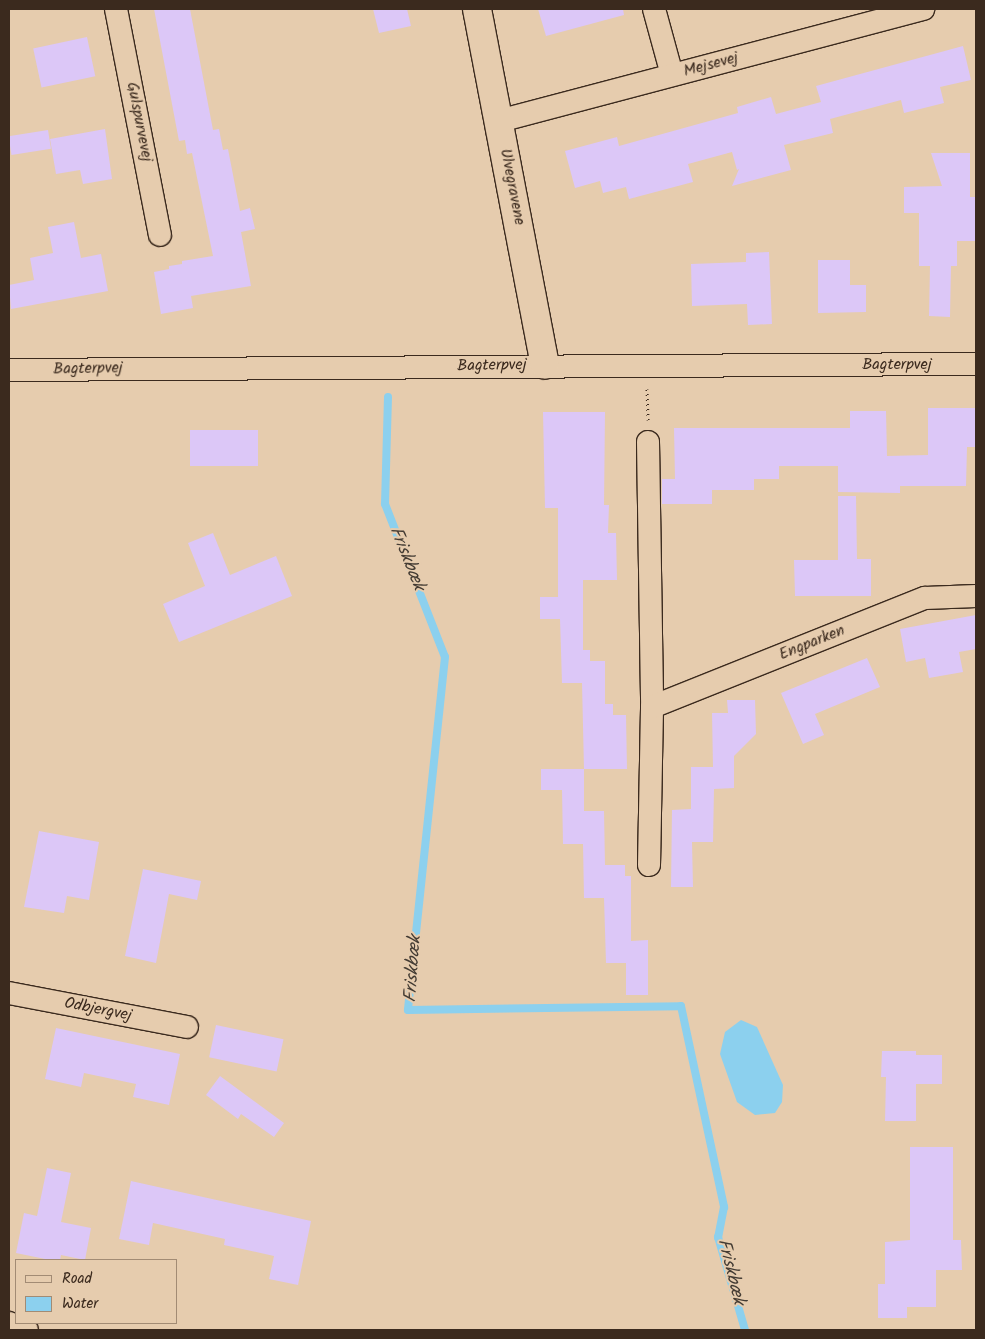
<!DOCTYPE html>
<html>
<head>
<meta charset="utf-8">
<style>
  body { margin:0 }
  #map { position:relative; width:985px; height:1339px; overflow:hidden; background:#e6ccae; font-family:Kalam,sans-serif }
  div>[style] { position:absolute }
  .water>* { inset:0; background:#8cd0ee }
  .stream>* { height:8px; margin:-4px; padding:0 4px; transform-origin:4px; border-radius:4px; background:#8cd0ee }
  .building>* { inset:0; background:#dcc7f7; transform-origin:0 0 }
  .path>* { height:3px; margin-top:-1.5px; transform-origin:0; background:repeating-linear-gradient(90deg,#3b2a1e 0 1px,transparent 0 5px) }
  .roads { filter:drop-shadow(1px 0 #3b2a1e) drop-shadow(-1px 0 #3b2a1e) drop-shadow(0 1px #3b2a1e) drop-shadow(0 -1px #3b2a1e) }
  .street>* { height:22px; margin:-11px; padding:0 11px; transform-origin:11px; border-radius:11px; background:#e6ccae }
  .secondary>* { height:28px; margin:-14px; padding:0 14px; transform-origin:14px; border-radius:14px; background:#e6ccae }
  span { translate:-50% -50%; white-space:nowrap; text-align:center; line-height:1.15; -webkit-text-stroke:4px #e6ccae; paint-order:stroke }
  .street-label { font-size:16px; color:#3b2a1e }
  .water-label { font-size:18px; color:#433b33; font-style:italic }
  .frame { position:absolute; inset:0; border:10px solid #3b2a1e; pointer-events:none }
  .legend { position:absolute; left:15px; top:1259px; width:162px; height:65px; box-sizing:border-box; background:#e6ccae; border:1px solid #a28b74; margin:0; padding:6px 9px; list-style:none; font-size:15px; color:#3b2a1e }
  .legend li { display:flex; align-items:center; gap:10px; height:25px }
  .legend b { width:25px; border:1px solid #a28b74 }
</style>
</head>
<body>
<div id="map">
  <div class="water">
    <div style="clip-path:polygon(741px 1020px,757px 1027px,783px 1085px,782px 1102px,775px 1113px,755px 1115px,737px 1102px,720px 1054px,725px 1032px)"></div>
  </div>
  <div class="stream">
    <div style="left:388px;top:397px;width:107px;rotate:91.6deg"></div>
    <div style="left:385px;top:504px;width:164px;rotate:68.6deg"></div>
    <div style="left:445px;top:657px;width:355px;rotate:96deg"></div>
    <div style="left:408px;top:1010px;width:273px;rotate:-0.8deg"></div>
    <div style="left:681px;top:1006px;width:206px;rotate:77.9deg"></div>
    <div style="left:724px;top:1207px;width:31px;rotate:101deg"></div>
    <div style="left:718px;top:1237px;width:97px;rotate:73.8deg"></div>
  </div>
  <div class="building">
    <div style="clip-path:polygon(154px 9px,190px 9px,213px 130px,219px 129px,223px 150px,228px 149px,240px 211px,250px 208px,255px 229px,241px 232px,251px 286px,191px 296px,193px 308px,161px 314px,154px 272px,169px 269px,169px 266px,182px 264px,182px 261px,213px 256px,192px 153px,187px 154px,185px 140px,179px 141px)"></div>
    <div style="clip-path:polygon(373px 9px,407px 9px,411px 26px,379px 33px)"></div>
    <div style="clip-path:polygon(538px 9px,623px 9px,624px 15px,546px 36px)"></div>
    <div style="left:87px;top:37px;width:40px;height:55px;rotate:78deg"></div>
    <div style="clip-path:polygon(963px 46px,971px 80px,940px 87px,944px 103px,904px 113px,901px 100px,830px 119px,833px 133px,784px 145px,791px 170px,732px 186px,739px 169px,737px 170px,732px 152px,688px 164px,693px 182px,629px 199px,626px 187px,603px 193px,600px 181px,575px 188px,565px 151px,617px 137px,619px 146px,738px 113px,737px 107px,771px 97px,776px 114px,821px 102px,816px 86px)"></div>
    <div style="clip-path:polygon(105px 129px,112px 179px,83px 184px,80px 170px,56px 174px,50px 139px)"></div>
    <div style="left:48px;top:130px;width:19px;height:40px;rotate:81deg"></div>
    <div style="clip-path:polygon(931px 153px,970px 153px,970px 197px,976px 197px,976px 241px,957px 241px,957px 266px,951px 266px,950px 317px,929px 316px,930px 266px,919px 266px,919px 213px,904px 213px,904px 187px,942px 186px)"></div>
    <div style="clip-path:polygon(74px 222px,81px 258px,101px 254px,108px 291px,11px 309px,9px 285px,34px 280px,30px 258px,53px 253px,48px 227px)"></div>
    <div style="clip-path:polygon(769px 252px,772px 324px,748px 325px,747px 304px,692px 306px,691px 264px,746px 262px,746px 253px)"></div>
    <div style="clip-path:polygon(818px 260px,850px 260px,850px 285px,866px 285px,866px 312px,818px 313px)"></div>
    <div style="clip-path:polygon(928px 408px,976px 408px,976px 447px,967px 447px,966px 486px,900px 486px,900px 493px,838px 492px,838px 466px,779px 466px,779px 479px,754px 479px,754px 490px,712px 490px,712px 504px,662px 504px,662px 479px,675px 479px,674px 428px,850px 428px,850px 411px,886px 411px,887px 456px,928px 455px)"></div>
    <div style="clip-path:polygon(543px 412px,605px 412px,604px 505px,609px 505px,608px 533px,616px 533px,617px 580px,583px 580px,583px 650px,590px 650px,590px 661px,605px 661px,605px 704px,613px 704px,613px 715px,626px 715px,627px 769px,584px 769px,582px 683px,562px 683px,560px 619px,540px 619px,540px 597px,558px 597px,558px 508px,545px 508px)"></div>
    <div style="left:190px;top:430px;width:68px;height:36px"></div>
    <div style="clip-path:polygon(838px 496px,856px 496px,857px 559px,871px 559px,871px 596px,795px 596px,794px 560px,838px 560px)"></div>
    <div style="clip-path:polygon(213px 533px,230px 575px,276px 556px,292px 596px,179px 642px,163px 604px,205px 586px,188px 543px)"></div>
    <div style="clip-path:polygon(976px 615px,976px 649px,959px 652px,963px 672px,929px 678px,925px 658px,906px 662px,900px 629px)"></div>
    <div style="clip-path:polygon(867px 658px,880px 687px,815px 714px,824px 735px,803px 744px,781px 693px)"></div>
    <div style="clip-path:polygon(727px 700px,755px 700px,756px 734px,734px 756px,734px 788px,714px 789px,713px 842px,692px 842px,693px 887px,671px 887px,672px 810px,691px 809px,691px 767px,713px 767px,712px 713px,728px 713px)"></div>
    <div style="clip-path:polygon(541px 769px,584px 769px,584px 811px,604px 811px,605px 865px,625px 865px,625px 876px,631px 876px,631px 941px,648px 940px,648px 995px,626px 995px,626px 963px,606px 963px,604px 898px,584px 898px,583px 844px,563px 844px,562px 790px,541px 790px)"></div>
    <div style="clip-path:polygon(39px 831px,99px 842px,89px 900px,67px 896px,64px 913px,24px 907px)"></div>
    <div style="clip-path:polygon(143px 869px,201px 881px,197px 900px,169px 894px,156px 963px,125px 956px)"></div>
    <div style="left:216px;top:1025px;width:69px;height:33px;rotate:12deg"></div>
    <div style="clip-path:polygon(56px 1028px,180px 1054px,169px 1105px,133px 1097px,136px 1084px,84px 1073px,81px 1087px,45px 1079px)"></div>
    <div style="clip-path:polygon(882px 1051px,916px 1051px,916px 1055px,942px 1055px,942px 1084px,916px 1084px,916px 1121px,885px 1121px,886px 1077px,881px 1077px)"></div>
    <div style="clip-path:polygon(220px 1076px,284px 1123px,274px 1137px,241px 1114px,238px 1119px,206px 1095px)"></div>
    <div style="clip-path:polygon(910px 1147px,953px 1147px,953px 1240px,961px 1240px,962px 1270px,936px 1270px,936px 1307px,907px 1307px,907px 1318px,878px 1318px,878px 1284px,885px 1284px,885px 1242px,910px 1240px)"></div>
    <div style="clip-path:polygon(47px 1168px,71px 1173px,61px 1222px,91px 1228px,85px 1260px,61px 1255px,60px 1260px,50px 1260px,16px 1253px,24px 1213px,37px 1216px)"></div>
    <div style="clip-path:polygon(131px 1181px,311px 1221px,298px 1285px,269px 1279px,274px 1256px,224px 1245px,225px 1239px,153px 1223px,149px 1245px,119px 1239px)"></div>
  </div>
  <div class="path">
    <div style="left:647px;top:389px;width:31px;rotate:88deg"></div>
  </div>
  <div class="roads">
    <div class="street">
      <div style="left:116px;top:9px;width:230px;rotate:79deg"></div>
      <div style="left:654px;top:9px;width:68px;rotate:74.7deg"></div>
      <div style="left:499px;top:121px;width:439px;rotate:-14.8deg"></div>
      <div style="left:9px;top:370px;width:967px;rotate:-0.36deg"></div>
      <div style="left:648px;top:442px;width:265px;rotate:89.1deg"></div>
      <div style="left:649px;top:865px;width:158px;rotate:-88.9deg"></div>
      <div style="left:652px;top:707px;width:294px;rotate:-21.8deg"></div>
      <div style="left:925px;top:598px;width:51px;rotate:-2.2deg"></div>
      <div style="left:9px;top:993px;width:181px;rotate:10.8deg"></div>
      <div style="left:9px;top:1323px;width:19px;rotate:21deg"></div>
    </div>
    <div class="secondary">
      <div style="left:477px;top:9px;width:362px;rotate:79.2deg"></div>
    </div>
  </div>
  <div class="street-label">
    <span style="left:711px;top:65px;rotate:-15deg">Mejsevej</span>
    <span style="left:139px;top:122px;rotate:79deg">Gulspurvevej</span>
    <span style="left:512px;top:187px;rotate:79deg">Ulvegravene</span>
    <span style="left:897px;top:365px">Bagterpvej</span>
    <span style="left:492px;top:366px;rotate:-1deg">Bagterpvej</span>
    <span style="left:88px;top:369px;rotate:-1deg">Bagterpvej</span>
    <span style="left:812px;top:643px;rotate:-22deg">Engparken</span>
    <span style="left:98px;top:1010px;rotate:11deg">Odbjergvej</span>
  </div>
  <div class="water-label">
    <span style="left:406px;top:559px;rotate:68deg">Friskbæk</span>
    <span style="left:414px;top:969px;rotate:-86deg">Friskbæk</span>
    <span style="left:730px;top:1272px;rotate:76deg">Friskbæk</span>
  </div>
  <div class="frame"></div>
  <ul class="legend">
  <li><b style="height:6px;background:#e6ccae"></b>Road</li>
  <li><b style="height:14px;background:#8cd0ee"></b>Water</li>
  </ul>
</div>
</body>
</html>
